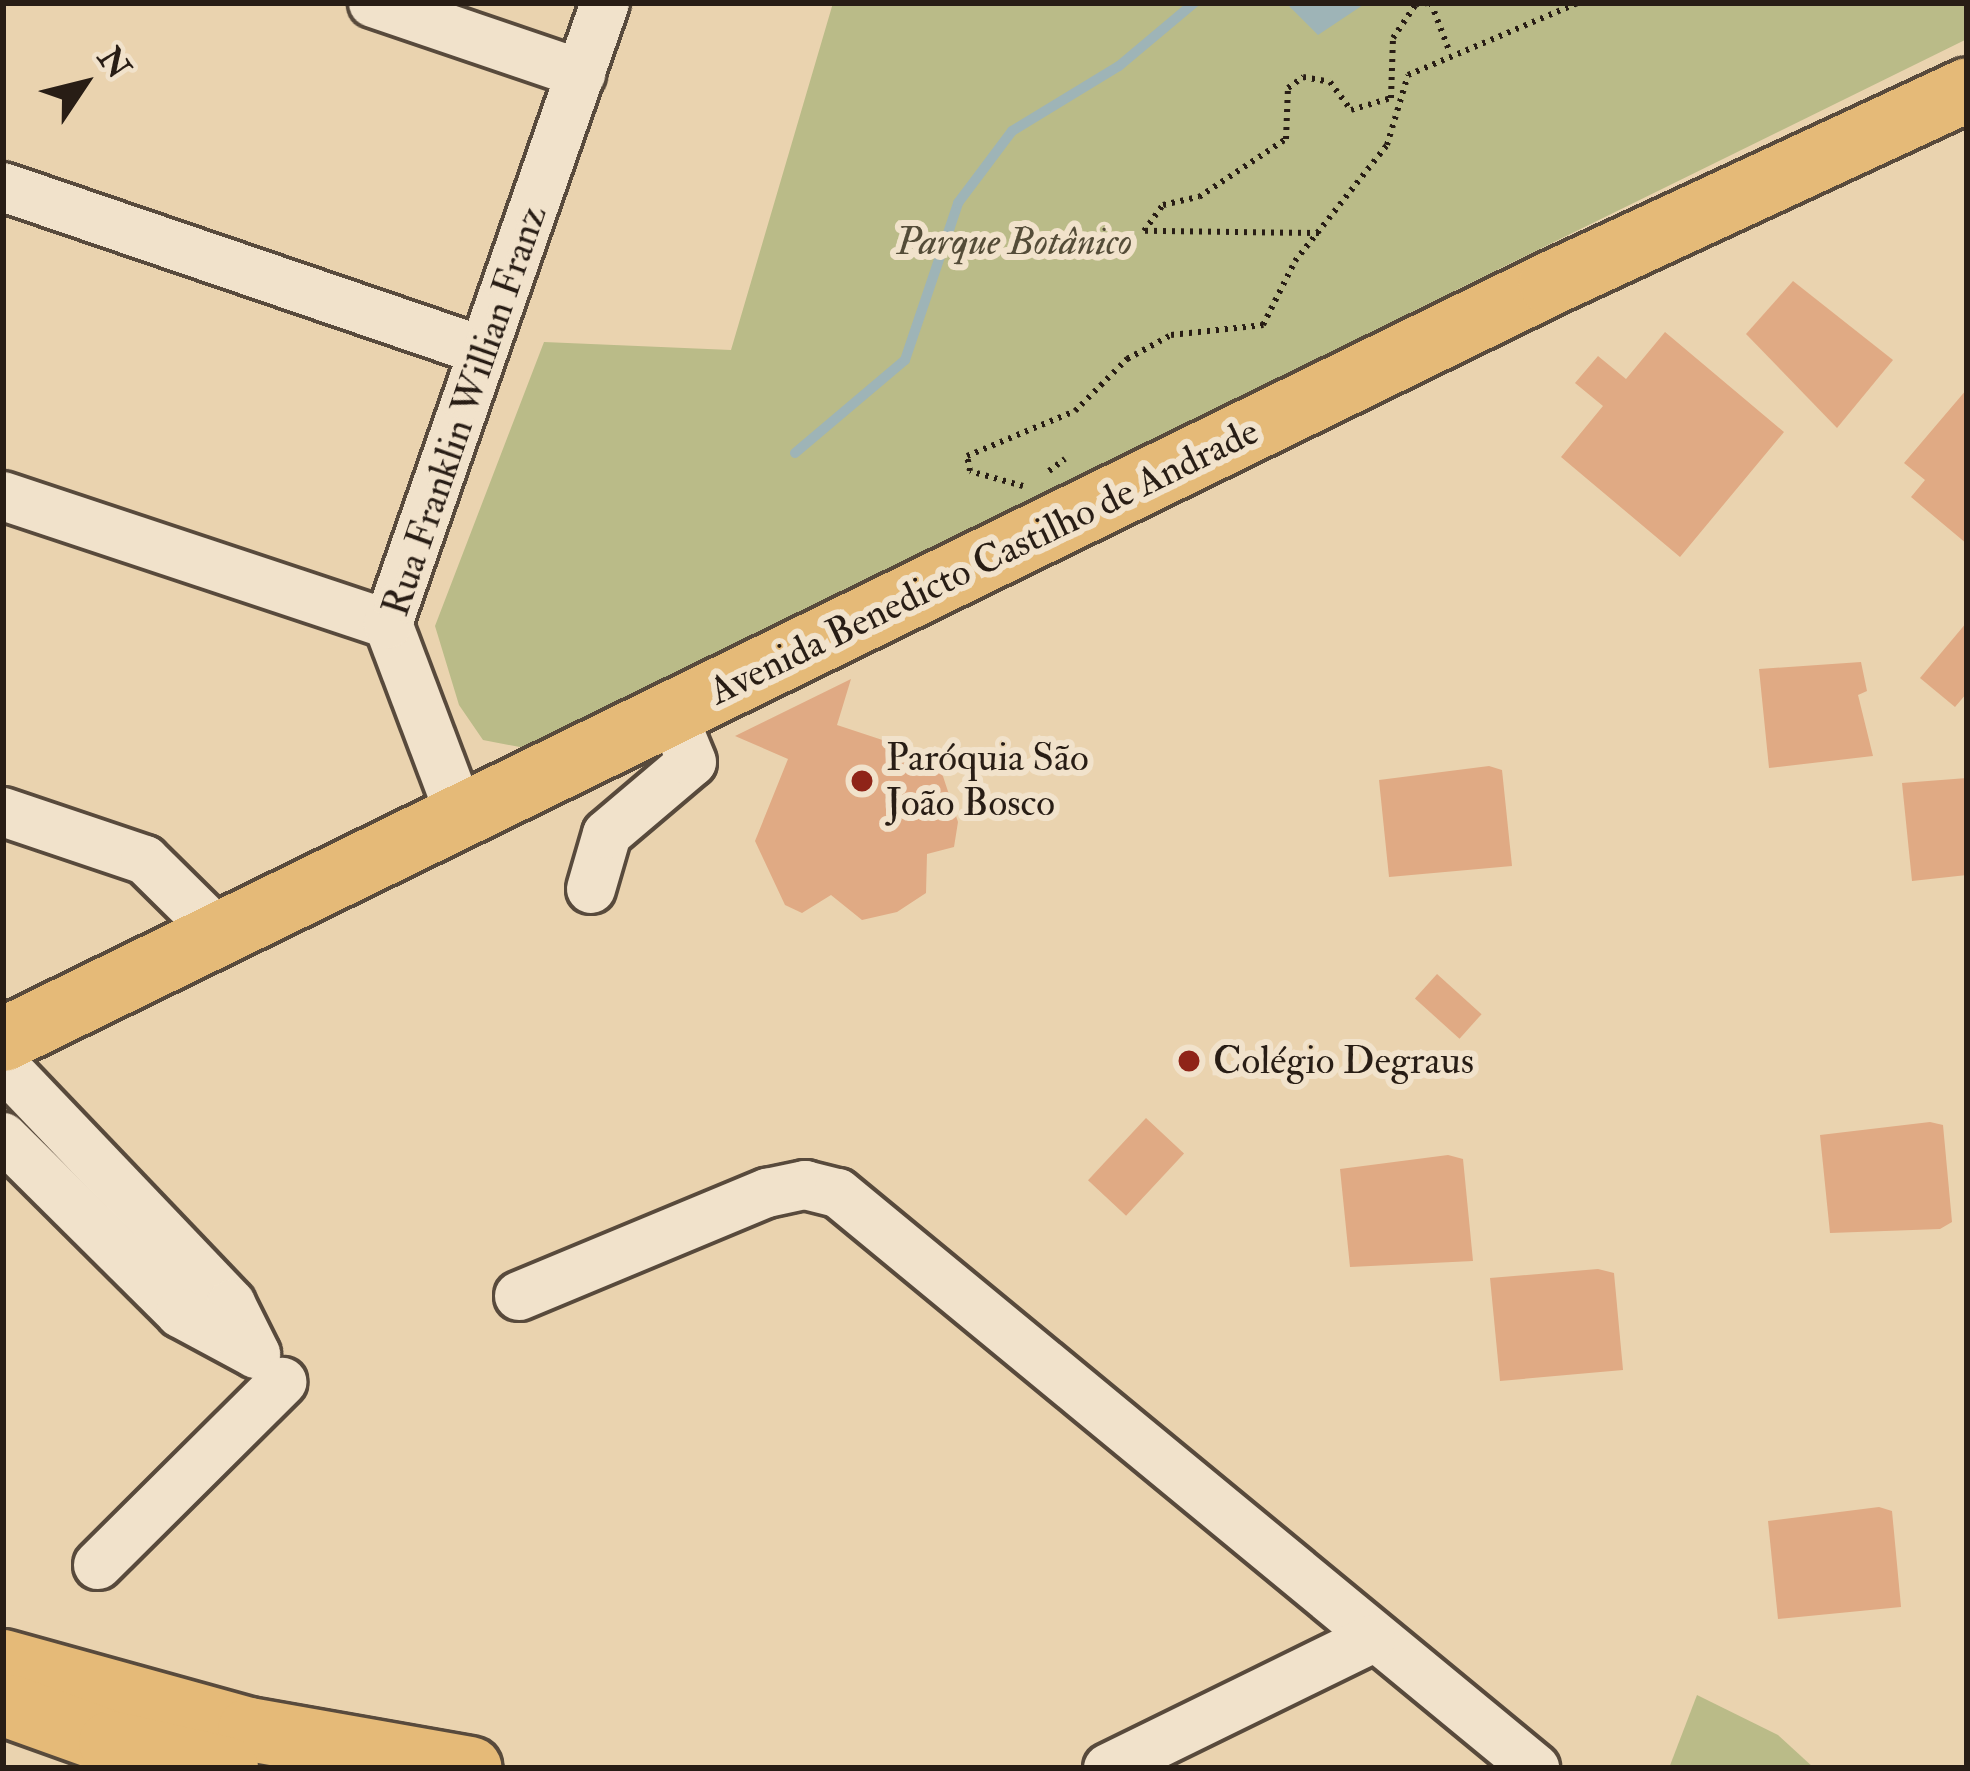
<!DOCTYPE html>
<html>
<head>
<meta charset="utf-8">
<style>
  body { margin:0 }
  #map { position:relative; width:1970px; height:1771px; overflow:hidden; background:#ead3af; font-family:"IM FELL Double Pica",serif }
  div>[style] { position:absolute }
  .green>* { inset:0; background:#babb88 }
  .water>* { inset:0; background:#9eb4b7 }
  .stream>* { height:10px; margin:-5px; padding:0 5px; transform-origin:5px; border-radius:5px; background:#9eb4b7 }
  .building>* { inset:0; background:#e0aa84; transform-origin:0 0 }
  .path>* { height:6px; margin-top:-3px; transform-origin:0; background:repeating-linear-gradient(90deg,#281d15 0 3px,transparent 0 9px) }
  .roads { filter:drop-shadow(3px 0 #584a3c) drop-shadow(-3px 0 #584a3c) drop-shadow(0 3px #584a3c) drop-shadow(0 -3px #584a3c) }
  .minor>* { height:48px; margin:-24px; padding:0 24px; transform-origin:24px; border-radius:24px; background:#f1e2cb }
  .major>* { height:63px; margin:-31.5px; padding:0 31.5px; transform-origin:31.5px; border-radius:31.5px; background:#e5ba78 }
  .dots>* { width:33px; height:33px; translate:-50% -50%; box-sizing:border-box; border:6px solid #f1e2cb; border-radius:50% }
  span { translate:-50% -50%; white-space:nowrap; text-align:center; line-height:1.15; -webkit-text-stroke:12px #f1e2cb; paint-order:stroke }
  .park-label { font-size:39px; color:#544c38; font-style:italic }
  .street-label { font-size:39px; color:#281d15 }
  .poi-label { font-size:39px; color:#281d15 }
  .left { translate:0 -50%; text-align:left }
  .frame { position:absolute; inset:0; border:6px solid #281d15; pointer-events:none }
  .north { position:absolute; left:24px; top:24px; width:120px; height:120px; -webkit-text-stroke:9px #f1e2cb; paint-order:stroke; rotate:55deg; font-size:33px; font-weight:700; line-height:48px; text-align:center; color:#281d15 }
  .north::after { content:''; display:block; margin:auto; width:42px; height:54px; background:#281d15; clip-path:polygon(50% 0,100% 100%,50% 72%,0 100%) }
</style>
</head>
<body>
<div id="map">
  <div class="green">
    <div style="clip-path:polygon(833px 3px,1967px 3px,1967px 39px,525px 748px,483px 740px,459px 705px,435px 626px,544px 342px,731px 350px)"></div>
    <div style="clip-path:polygon(1697px 1695px,1778px 1735px,1814px 1768px,1669px 1768px)"></div>
  </div>
  <div class="water">
    <div style="clip-path:polygon(1286px 3px,1366px 3px,1318px 35px)"></div>
  </div>
  <div class="stream">
    <div style="left:795px;top:453px;width:144px;rotate:-40.2deg"></div>
    <div style="left:905px;top:360px;width:166px;rotate:-71.3deg"></div>
    <div style="left:958px;top:203px;width:90px;rotate:-53.1deg"></div>
    <div style="left:1012px;top:131px;width:125px;rotate:-31.3deg"></div>
    <div style="left:1119px;top:66px;width:98px;rotate:-40deg"></div>
  </div>
  <div class="building">
    <div style="clip-path:polygon(1793px 281px,1893px 360px,1837px 428px,1746px 334px)"></div>
    <div style="clip-path:polygon(1665px 332px,1784px 432px,1680px 557px,1561px 457px,1603px 406px,1575px 383px,1598px 356px,1626px 379px)"></div>
    <div style="clip-path:polygon(1967px 389px,1967px 544px,1911px 497px,1925px 480px,1904px 463px)"></div>
    <div style="clip-path:polygon(1967px 622px,1967px 693px,1955px 707px,1920px 678px)"></div>
    <div style="clip-path:polygon(1861px 662px,1867px 691px,1858px 695px,1873px 756px,1769px 768px,1759px 669px)"></div>
    <div style="clip-path:polygon(851px 679px,837px 725px,937px 758px,958px 822px,954px 847px,927px 854px,926px 893px,897px 912px,862px 920px,831px 895px,802px 913px,785px 905px,755px 841px,788px 759px,735px 736px)"></div>
    <div style="clip-path:polygon(1489px 766px,1502px 770px,1512px 866px,1389px 877px,1379px 780px)"></div>
    <div style="clip-path:polygon(1967px 778px,1967px 875px,1912px 881px,1902px 783px)"></div>
    <div style="left:1437px;top:974px;width:60px;height:33px;rotate:42deg"></div>
    <div style="left:1146px;top:1118px;width:52px;height:85px;rotate:43deg"></div>
    <div style="clip-path:polygon(1930px 1122px,1943px 1125px,1952px 1222px,1940px 1229px,1830px 1233px,1820px 1135px)"></div>
    <div style="clip-path:polygon(1448px 1155px,1463px 1159px,1473px 1261px,1350px 1267px,1340px 1169px)"></div>
    <div style="clip-path:polygon(1598px 1269px,1614px 1273px,1623px 1370px,1500px 1381px,1490px 1278px)"></div>
    <div style="clip-path:polygon(1879px 1507px,1892px 1511px,1901px 1607px,1778px 1619px,1768px 1521px)"></div>
  </div>
  <div class="path">
    <div style="left:1431px;top:3px;width:53px;rotate:69.2deg"></div>
    <div style="left:1319px;top:233px;width:175px;rotate:-179.3deg"></div>
    <div style="left:1144px;top:231px;width:32px;rotate:-54deg"></div>
    <div style="left:1163px;top:205px;width:37px;rotate:-13deg"></div>
    <div style="left:1199px;top:197px;width:105px;rotate:-33.7deg"></div>
    <div style="left:1286px;top:139px;width:51px;rotate:-87.8deg"></div>
    <div style="left:1288px;top:88px;width:19px;rotate:-36deg"></div>
    <div style="left:1303px;top:77px;width:27px;rotate:10deg"></div>
    <div style="left:1330px;top:82px;width:35px;rotate:53deg"></div>
    <div style="left:1351px;top:110px;width:42px;rotate:-16.7deg"></div>
    <div style="left:1391px;top:98px;width:60px;rotate:-88.1deg"></div>
    <div style="left:1393px;top:38px;width:41px;rotate:-55.9deg"></div>
    <div style="left:1416px;top:4px;width:12px;rotate:-5deg"></div>
    <div style="left:1049px;top:471px;width:20px;rotate:-37deg"></div>
    <div style="left:1023px;top:486px;width:55px;rotate:-164.2deg"></div>
    <div style="left:970px;top:471px;width:15px;rotate:-101deg"></div>
    <div style="left:967px;top:456px;width:117px;rotate:-22.6deg"></div>
    <div style="left:1075px;top:411px;width:74px;rotate:-45deg"></div>
    <div style="left:1127px;top:359px;width:50px;rotate:-28.6deg"></div>
    <div style="left:1171px;top:335px;width:93px;rotate:-6.2deg"></div>
    <div style="left:1263px;top:325px;width:72px;rotate:-63.4deg"></div>
    <div style="left:1295px;top:261px;width:148px;rotate:-51.6deg"></div>
    <div style="left:1387px;top:145px;width:73px;rotate:-73.3deg"></div>
    <div style="left:1408px;top:75px;width:185px;rotate:-23deg"></div>
  </div>
  <div class="roads">
    <div class="minor">
      <div style="left:373px;top:3px;width:220px;rotate:18.8deg"></div>
      <div style="left:3px;top:187px;width:504px;rotate:18.87deg"></div>
      <div style="left:3px;top:496px;width:406px;rotate:18.4deg"></div>
      <div style="left:3px;top:812px;width:150px;rotate:18.7deg"></div>
      <div style="left:145px;top:860px;width:100px;rotate:44.6deg"></div>
      <div style="left:461px;top:817px;width:206px;rotate:-110.7deg"></div>
      <div style="left:388px;top:624px;width:658px;rotate:-70.74deg"></div>
      <div style="left:591px;top:889px;width:57px;rotate:-73.8deg"></div>
      <div style="left:607px;top:834px;width:111px;rotate:-40.3deg"></div>
      <div style="left:692px;top:762px;width:50px;rotate:-112.4deg"></div>
      <div style="left:3px;top:1065px;width:330px;rotate:46.3deg"></div>
      <div style="left:231px;top:1304px;width:56px;rotate:63.4deg"></div>
      <div style="left:3px;top:1137px;width:250px;rotate:44.8deg"></div>
      <div style="left:180px;top:1313px;width:86px;rotate:28.3deg"></div>
      <div style="left:519px;top:1296px;width:269px;rotate:-22.6deg"></div>
      <div style="left:767px;top:1193px;width:39px;rotate:-12deg"></div>
      <div style="left:805px;top:1185px;width:34px;rotate:14deg"></div>
      <div style="left:838px;top:1193px;width:904px;rotate:39.52deg"></div>
      <div style="left:98px;top:1565px;width:260px;rotate:-44.8deg"></div>
      <div style="left:1108px;top:1768px;width:293px;rotate:-26.1deg"></div>
    </div>
    <div class="major">
      <div style="left:3px;top:1039px;width:1722px;rotate:-26.04deg"></div>
      <div style="left:1550px;top:283px;width:460px;rotate:-24.9deg"></div>
      <div style="left:3px;top:1661px;width:255px;rotate:15.5deg"></div>
      <div style="left:249px;top:1729px;width:224px;rotate:10deg"></div>
      <div style="left:10px;top:1706px;width:106px;rotate:19.8deg"></div>
      <div style="left:110px;top:1742px;width:119px;rotate:12.6deg"></div>
    </div>
  </div>
  <div class="dots">
    <div style="left:862px;top:781px;background:#8f2418"></div>
    <div style="left:1189px;top:1061px;background:#8f2418"></div>
  </div>
  <div class="park-label">
    <span style="left:1014px;top:242px">Parque Botânico</span>
  </div>
  <div class="street-label">
    <span style="left:465px;top:411px;rotate:-71deg">Rua Franklin Willian Franz</span>
    <span style="left:984px;top:562px;rotate:-26deg">Avenida Benedicto Castilho de Andrade</span>
  </div>
  <div class="poi-label">
    <span class="left" style="left:886px;top:781px">Paróquia São<br>João Bosco</span>
    <span class="left" style="left:1213px;top:1061px">Colégio Degraus</span>
  </div>
  <div class="frame"></div>
  <div class="north">N</div>
</div>
</body>
</html>
